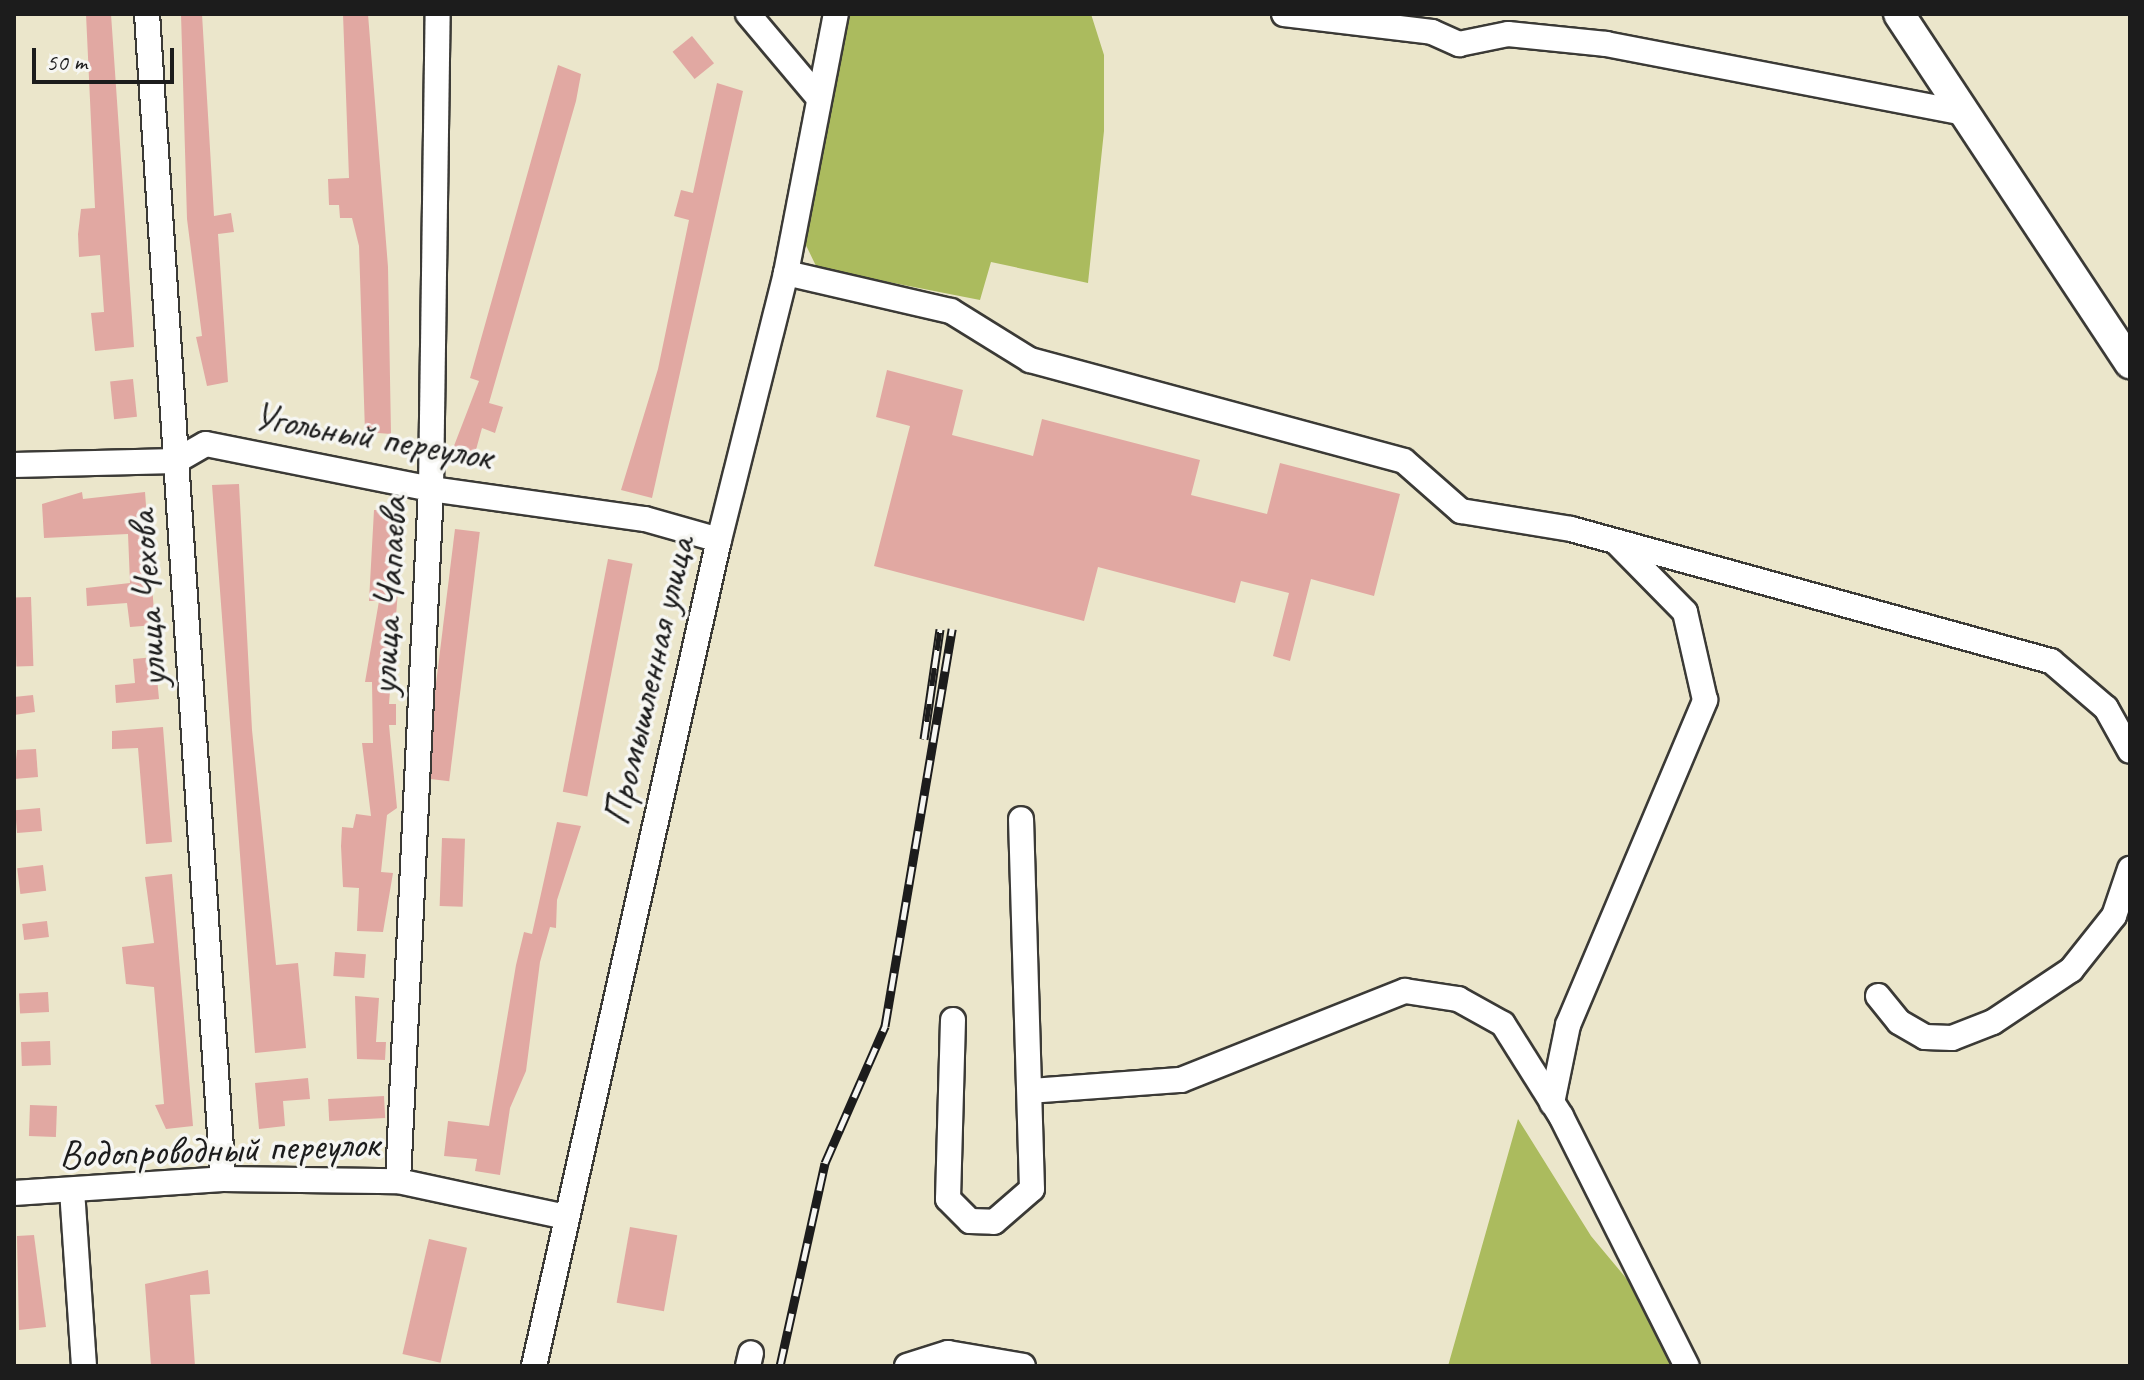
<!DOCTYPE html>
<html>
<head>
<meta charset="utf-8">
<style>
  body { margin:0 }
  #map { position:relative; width:2144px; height:1380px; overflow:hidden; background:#ebe6cb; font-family:Caveat,sans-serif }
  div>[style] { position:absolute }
  .green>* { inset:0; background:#abbb5e }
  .building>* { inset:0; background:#e1a8a2; transform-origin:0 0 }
  .roads { filter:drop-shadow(2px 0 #3b3a36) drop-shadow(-2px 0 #3b3a36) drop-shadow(0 2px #3b3a36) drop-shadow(0 -2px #3b3a36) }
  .minor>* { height:24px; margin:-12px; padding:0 12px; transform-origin:12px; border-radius:12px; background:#fff }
  .major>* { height:30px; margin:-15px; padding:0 15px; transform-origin:15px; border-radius:15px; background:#fff }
  .rail>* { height:9px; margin-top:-4.5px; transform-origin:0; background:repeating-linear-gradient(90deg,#f6f6f2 0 18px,#1c1c1c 0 36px); box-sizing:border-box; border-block:2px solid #1c1c1c }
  span { translate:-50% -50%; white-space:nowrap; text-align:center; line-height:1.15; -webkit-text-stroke:7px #f6f6f2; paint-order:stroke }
  .street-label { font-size:40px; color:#1c1c1c }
  .frame { position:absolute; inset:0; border:16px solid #1c1c1c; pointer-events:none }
  .scale { position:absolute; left:32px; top:48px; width:142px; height:36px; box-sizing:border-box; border:4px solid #1c1c1c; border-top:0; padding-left:10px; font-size:24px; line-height:28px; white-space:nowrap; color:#1c1c1c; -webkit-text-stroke:6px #f6f6f2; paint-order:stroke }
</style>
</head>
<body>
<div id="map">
  <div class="green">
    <div style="clip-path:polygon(850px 14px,1091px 14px,1104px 55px,1104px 131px,1088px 283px,991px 262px,980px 300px,817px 268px,802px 237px)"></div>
    <div style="clip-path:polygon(1518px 1119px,1591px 1236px,1631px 1284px,1678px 1321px,1685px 1366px,1448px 1366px)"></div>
  </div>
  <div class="building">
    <div style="clip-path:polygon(86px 14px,111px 14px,134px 347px,95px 351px,91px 313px,104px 312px,100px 255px,79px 257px,78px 234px,81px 209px,95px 208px)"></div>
    <div style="clip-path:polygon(181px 14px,202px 14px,214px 216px,231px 213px,234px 232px,218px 234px,228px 382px,207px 386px,196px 337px,202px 336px,187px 219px)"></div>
    <div style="clip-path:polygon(343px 14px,368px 14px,388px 267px,391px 434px,365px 432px,359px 246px,352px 218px,340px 218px,339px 205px,329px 205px,328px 179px,349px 178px)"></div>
    <div style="left:692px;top:36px;width:35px;height:25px;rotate:51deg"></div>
    <div style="clip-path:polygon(558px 65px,581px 74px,576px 101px,489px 403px,503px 407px,495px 433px,482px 428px,474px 457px,452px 451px,479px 381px,470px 378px)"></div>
    <div style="clip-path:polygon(717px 83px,743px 91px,652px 498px,621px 490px,658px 369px,689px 220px,674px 216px,681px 190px,693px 193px)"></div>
    <div style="clip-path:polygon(887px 370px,963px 390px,952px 435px,1033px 456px,1042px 419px,1200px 460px,1191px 495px,1267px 514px,1280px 463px,1400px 494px,1374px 596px,1311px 579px,1290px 661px,1273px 656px,1289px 593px,1241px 581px,1235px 603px,1098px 567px,1084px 621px,874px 566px,910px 426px,876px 417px)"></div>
    <div style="left:133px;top:379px;width:38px;height:23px;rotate:84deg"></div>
    <div style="clip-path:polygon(239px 484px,252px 730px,276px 965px,298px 963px,306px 1048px,255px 1053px,212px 485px)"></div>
    <div style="clip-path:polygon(82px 492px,83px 499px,145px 492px,155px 625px,130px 627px,127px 603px,87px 606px,86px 588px,130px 583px,128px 534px,44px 538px,42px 504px)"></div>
    <div style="clip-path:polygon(374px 510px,398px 510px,401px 553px,389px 704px,396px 704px,396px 725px,389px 725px,397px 808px,387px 815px,381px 872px,393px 873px,383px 932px,357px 931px,359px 888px,343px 887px,341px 846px,342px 827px,353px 828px,356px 814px,371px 816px,362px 743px,373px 743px,372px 682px,365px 682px,379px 601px,369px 601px)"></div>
    <div style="left:455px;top:529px;width:25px;height:251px;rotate:7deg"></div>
    <div style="left:608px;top:559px;width:25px;height:237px;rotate:11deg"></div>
    <div style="left:31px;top:597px;width:69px;height:17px;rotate:88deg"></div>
    <div style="clip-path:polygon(155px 657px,159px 699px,116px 703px,115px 685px,135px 683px,133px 659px)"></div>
    <div style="clip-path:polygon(33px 695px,35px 712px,14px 715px,14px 697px)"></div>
    <div style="clip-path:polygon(163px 727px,172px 842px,146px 844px,138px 748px,112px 749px,112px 731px)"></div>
    <div style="clip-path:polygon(36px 749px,38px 777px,14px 779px,17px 750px)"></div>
    <div style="left:40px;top:808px;width:23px;height:25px;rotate:85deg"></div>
    <div style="clip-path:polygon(557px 822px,581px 826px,557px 900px,556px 928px,550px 927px,540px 962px,526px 1071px,510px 1108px,500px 1175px,475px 1171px,477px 1159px,444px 1156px,448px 1121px,489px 1126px,516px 965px,524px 932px,532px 934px)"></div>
    <div style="left:442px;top:838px;width:23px;height:68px;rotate:2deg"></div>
    <div style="left:43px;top:865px;width:26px;height:26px;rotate:83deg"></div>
    <div style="clip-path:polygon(172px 874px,193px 1126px,166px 1129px,155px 1105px,164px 1104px,154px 987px,126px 984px,122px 947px,154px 943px,145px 877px)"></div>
    <div style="left:47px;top:921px;width:16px;height:25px;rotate:83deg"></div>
    <div style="left:335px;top:952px;width:31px;height:24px;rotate:4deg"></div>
    <div style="left:48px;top:992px;width:20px;height:29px;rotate:87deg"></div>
    <div style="clip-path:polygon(355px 996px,379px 998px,376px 1042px,386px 1042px,385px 1060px,357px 1059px)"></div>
    <div style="left:50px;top:1041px;width:24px;height:29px;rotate:88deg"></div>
    <div style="clip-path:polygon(308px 1078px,310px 1099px,283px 1101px,285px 1126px,259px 1129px,255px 1083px)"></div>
    <div style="left:384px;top:1096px;width:22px;height:56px;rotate:87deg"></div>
    <div style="left:30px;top:1105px;width:27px;height:31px;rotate:2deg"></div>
    <div style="left:630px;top:1227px;width:48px;height:77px;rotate:10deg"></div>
    <div style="clip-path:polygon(34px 1235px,46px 1327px,19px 1330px,17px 1236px)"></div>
    <div style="left:429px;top:1239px;width:39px;height:118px;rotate:13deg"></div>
    <div style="clip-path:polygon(208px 1270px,210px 1294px,190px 1295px,195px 1366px,151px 1366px,145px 1284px)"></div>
  </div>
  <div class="roads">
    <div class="minor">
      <div style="left:147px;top:14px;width:1167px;rotate:86.27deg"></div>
      <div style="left:748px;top:14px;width:107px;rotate:49.9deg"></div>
      <div style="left:1284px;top:14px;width:149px;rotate:6.9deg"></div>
      <div style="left:1432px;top:32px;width:30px;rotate:24deg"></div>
      <div style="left:1459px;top:44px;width:50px;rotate:-11.5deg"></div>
      <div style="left:1508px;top:34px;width:99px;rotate:5.8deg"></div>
      <div style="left:1606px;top:44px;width:366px;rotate:10.9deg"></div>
      <div style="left:786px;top:273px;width:169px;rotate:13deg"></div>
      <div style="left:951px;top:311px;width:93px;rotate:31.8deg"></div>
      <div style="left:1030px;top:360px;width:387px;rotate:15.1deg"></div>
      <div style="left:1404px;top:461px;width:76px;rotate:41.3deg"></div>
      <div style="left:1461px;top:511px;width:111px;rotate:9.3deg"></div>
      <div style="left:1571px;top:529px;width:498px;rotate:15.4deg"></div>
      <div style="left:2051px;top:661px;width:72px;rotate:40.5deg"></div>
      <div style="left:2106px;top:708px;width:49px;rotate:60.8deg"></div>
      <div style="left:14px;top:465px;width:162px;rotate:-1.4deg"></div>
      <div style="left:176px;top:461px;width:34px;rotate:-30deg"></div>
      <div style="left:206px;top:444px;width:229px;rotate:11.3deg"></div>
      <div style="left:431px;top:489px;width:216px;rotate:8deg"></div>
      <div style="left:645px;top:519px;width:77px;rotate:15.8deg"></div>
      <div style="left:1878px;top:996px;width:33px;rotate:51deg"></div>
      <div style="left:1899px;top:1022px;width:30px;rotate:30deg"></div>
      <div style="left:1925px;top:1037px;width:27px;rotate:2deg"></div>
      <div style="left:1952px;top:1038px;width:44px;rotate:-21.3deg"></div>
      <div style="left:1993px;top:1022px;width:94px;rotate:-33.7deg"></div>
      <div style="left:2071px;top:970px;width:69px;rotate:-51.5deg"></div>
      <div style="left:2114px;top:916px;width:50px;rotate:-71.2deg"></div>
      <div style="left:953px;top:1020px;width:179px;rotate:91.6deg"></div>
      <div style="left:948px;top:1199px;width:31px;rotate:45deg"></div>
      <div style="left:970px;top:1221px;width:24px;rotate:2deg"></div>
      <div style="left:994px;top:1222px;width:50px;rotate:-41deg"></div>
      <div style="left:1032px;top:1189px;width:370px;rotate:-91.7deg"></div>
      <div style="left:1030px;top:1091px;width:151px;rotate:-4.2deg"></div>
      <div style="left:1181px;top:1080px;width:241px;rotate:-21.7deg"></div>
      <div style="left:1405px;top:991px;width:54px;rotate:8.6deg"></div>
      <div style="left:1458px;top:999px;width:51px;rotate:29.1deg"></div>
      <div style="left:1503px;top:1024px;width:109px;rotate:57.8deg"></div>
      <div style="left:1561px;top:1116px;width:280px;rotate:63.3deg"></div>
      <div style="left:1552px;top:1103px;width:80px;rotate:-78.4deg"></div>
      <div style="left:1568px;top:1025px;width:353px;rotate:-67.1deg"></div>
      <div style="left:1705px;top:700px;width:90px;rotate:-102.8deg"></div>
      <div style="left:1685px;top:612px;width:97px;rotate:-134.6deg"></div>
      <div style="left:398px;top:1181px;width:693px;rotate:-87.27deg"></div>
      <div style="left:431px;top:489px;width:475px;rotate:-89.2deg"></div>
      <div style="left:72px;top:1190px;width:176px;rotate:86.1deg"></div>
      <div style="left:14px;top:1193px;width:209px;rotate:-3.8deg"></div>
      <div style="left:223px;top:1179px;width:175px;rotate:0.7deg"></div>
      <div style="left:398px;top:1181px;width:172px;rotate:12.1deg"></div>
      <div style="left:534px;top:1366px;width:846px;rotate:-77.38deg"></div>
      <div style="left:719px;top:540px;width:275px;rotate:-75.9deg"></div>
      <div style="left:786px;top:273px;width:264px;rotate:-79.1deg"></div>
      <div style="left:748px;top:1366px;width:13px;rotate:-77deg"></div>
      <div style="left:907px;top:1366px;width:43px;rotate:-17.6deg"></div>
      <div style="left:948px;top:1353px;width:76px;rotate:9.8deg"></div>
    </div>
    <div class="major">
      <div style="left:1899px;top:14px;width:419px;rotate:56.5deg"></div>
    </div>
  </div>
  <div class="rail">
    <div style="left:924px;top:739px;width:111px;rotate:-81.7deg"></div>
    <div style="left:780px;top:1366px;width:208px;rotate:-77.5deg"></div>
    <div style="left:825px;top:1163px;width:150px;rotate:-66.3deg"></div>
    <div style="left:885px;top:1026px;width:403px;rotate:-80.4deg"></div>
  </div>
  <div class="street-label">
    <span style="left:373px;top:436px;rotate:10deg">Угольный переулок</span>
    <span style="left:388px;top:596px;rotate:-87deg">улица Чапаева</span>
    <span style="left:147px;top:599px;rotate:-94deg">улица Чехова</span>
    <span style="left:648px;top:681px;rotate:-77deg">Промышленная улица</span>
    <span style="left:219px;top:1149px;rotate:-2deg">Водопроводный переулок</span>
  </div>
  <div class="frame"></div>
  <div class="scale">50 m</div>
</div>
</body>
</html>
